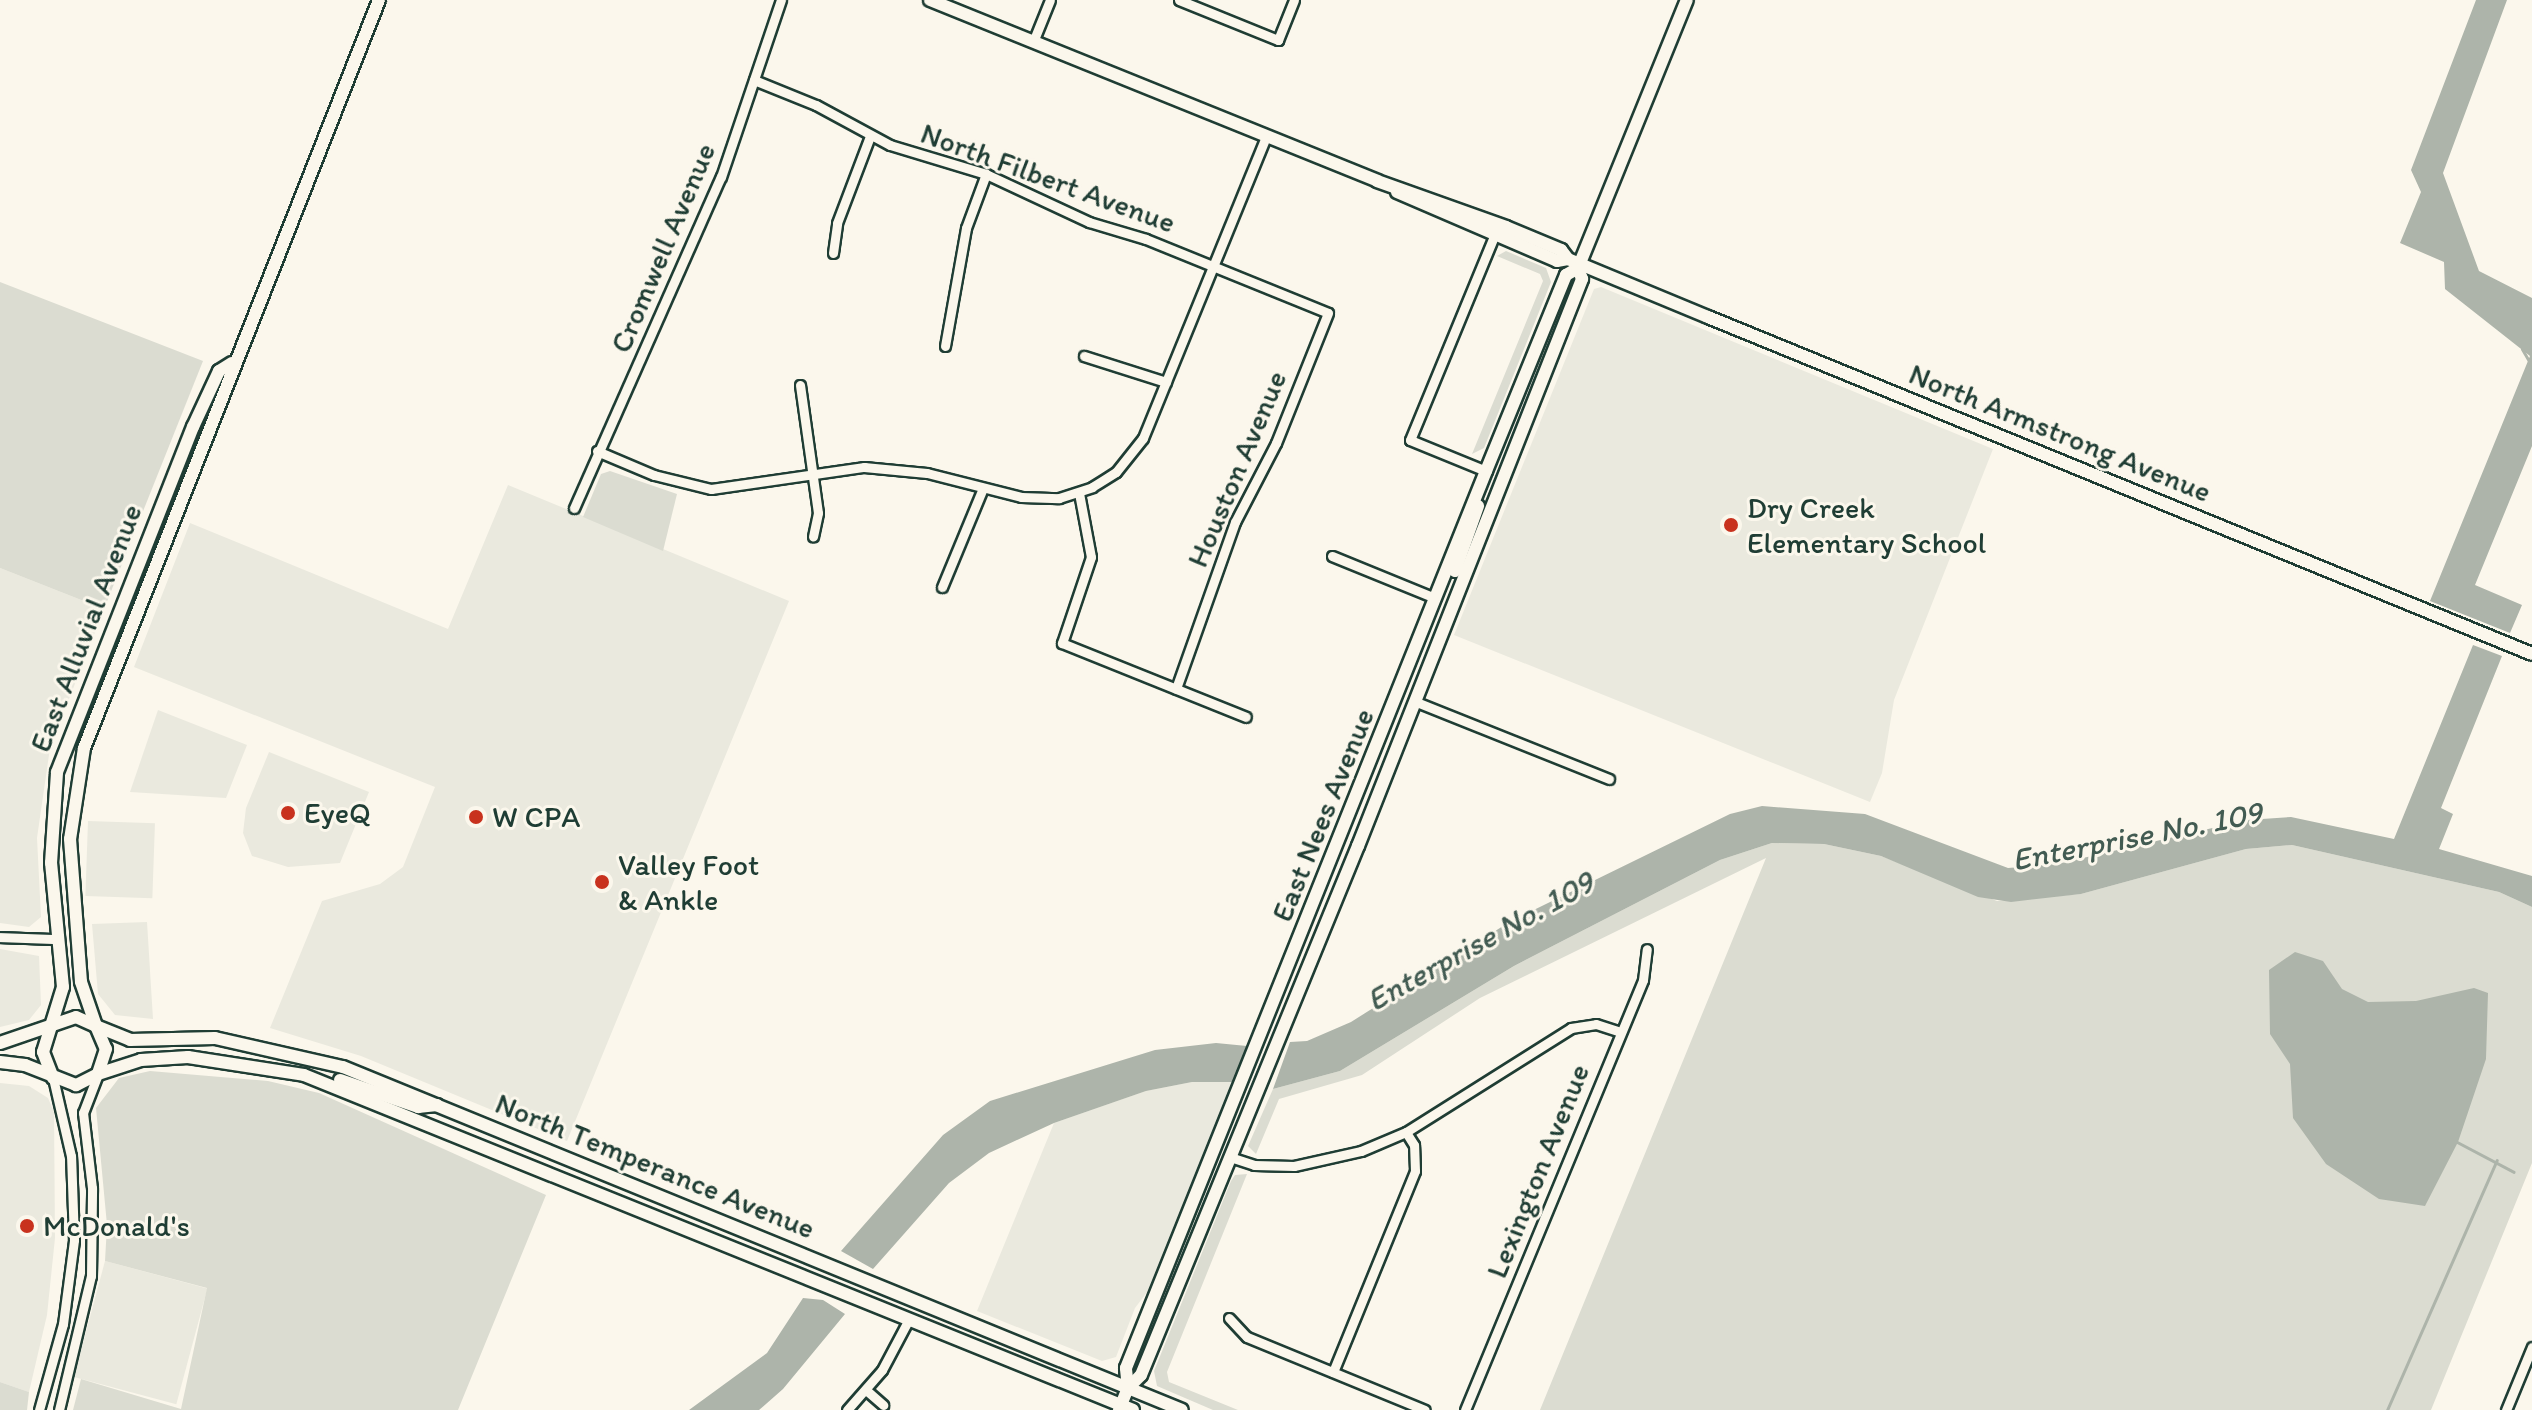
<!DOCTYPE html>
<html>
<head>
<meta charset="utf-8">
<style>
  body { margin:0 }
  #map { position:relative; width:2532px; height:1410px; overflow:hidden; background:#fbf7ec; font-family:Itim,sans-serif }
  div>[style] { position:absolute }
  .built>* { inset:0; background:#eae9de; transform-origin:0 0 }
  .green>* { inset:0; background:#dbdcd1 }
  .water>* { inset:0; background:#adb4aa }
  .stream>* { height:3px; margin:-1.5px; padding:0 1.5px; transform-origin:1.5px; border-radius:1.5px; background:#adb4aa }
  .roads { filter:drop-shadow(2px 0 #1f3d34) drop-shadow(-2px 0 #1f3d34) drop-shadow(0 2px #1f3d34) drop-shadow(0 -2px #1f3d34) }
  .street>* { height:9px; margin:-4.5px; padding:0 4.5px; transform-origin:4.5px; border-radius:4.5px; background:#fbf7ec }
  .secondary>* { height:12px; margin:-6px; padding:0 6px; transform-origin:6px; border-radius:6px; background:#fbf7ec }
  .dots>* { width:22px; height:22px; translate:-50% -50%; box-sizing:border-box; border:4px solid #fbf7ec; border-radius:50% }
  span { translate:-50% -50%; white-space:nowrap; text-align:center; line-height:1.15; -webkit-text-stroke:6px #fbf7ec; paint-order:stroke }
  .street-label { font-size:30px; color:#1f3d34 }
  .poi-label { font-size:30px; color:#1f3d34 }
  .left { translate:0 -50%; text-align:left }
  .water-label { font-size:32px; color:#425b52; font-style:italic }
</style>
</head>
<body>
<div id="map">
  <div class="built">
    <div style="clip-path:polygon(1601px 287px,1993px 449px,1894px 700px,1882px 773px,1870px 802px,1454px 635px,1594px 289px)"></div>
    <div style="clip-path:polygon(508px 485px,789px 601px,567px 1141px,361px 1056px,270px 1028px,322px 901px,380px 884px,403px 867px,435px 787px,134px 667px,190px 523px,448px 629px)"></div>
    <div style="clip-path:polygon(0 568px,104px 609px,50px 748px,37px 838px,41px 917px,29px 927px,0 923px)"></div>
    <div style="clip-path:polygon(158px 710px,247px 745px,226px 798px,130px 792px)"></div>
    <div style="clip-path:polygon(269px 752px,369px 792px,340px 863px,288px 867px,252px 856px,243px 833px,246px 808px)"></div>
    <div style="left:88px;top:821px;width:67px;height:75px;rotate:2deg"></div>
    <div style="clip-path:polygon(147px 922px,153px 1019px,115px 1015px,98px 994px,92px 924px)"></div>
    <div style="clip-path:polygon(0 949px,39px 956px,41px 1005px,29px 1020px,0 1027px)"></div>
    <div style="clip-path:polygon(1192px 1082px,1233px 1082px,1151px 1287px,1135px 1308px,1116px 1357px,1102px 1361px,977px 1311px,1054px 1123px,1146px 1091px)"></div>
    <div style="clip-path:polygon(0 1083px,29px 1086px,48px 1098px,54px 1112px,55px 1238px,47px 1315px,29px 1392px,0 1382px)"></div>
    <div style="left:105px;top:1261px;width:106px;height:120px;rotate:15deg"></div>
  </div>
  <div class="green">
    <div style="clip-path:polygon(1506px 251px,1546px 268px,1551px 282px,1484px 448px,1472px 454px,1543px 281px,1540px 274px,1497px 256px)"></div>
    <div style="clip-path:polygon(0 282px,203px 361px,104px 609px,0 568px)"></div>
    <div style="clip-path:polygon(610px 471px,677px 494px,663px 551px,583px 517px,601px 474px)"></div>
    <div style="clip-path:polygon(1772px 843px,1824px 844px,1881px 856px,1997px 901px,2081px 894px,2246px 849px,2292px 845px,2499px 892px,2532px 907px,2532px 1163px,2431px 1410px,1540px 1410px,1766px 858px,1480px 998px,1362px 1075px,1279px 1099px,1256px 1154px,1248px 1146px,1273px 1089px,1340px 1071px,1514px 966px,1720px 860px)"></div>
    <div style="clip-path:polygon(150px 1071px,268px 1081px,319px 1093px,546px 1195px,458px 1410px,73px 1410px,81px 1379px,181px 1409px,207px 1288px,105px 1261px,107px 1225px,96px 1108px,119px 1078px)"></div>
    <div style="clip-path:polygon(1247px 1174px,1167px 1372px,1169px 1382px,1238px 1410px,1213px 1410px,1157px 1386px,1154px 1371px,1231px 1181px,1235px 1175px)"></div>
    <div style="clip-path:polygon(0 1382px,29px 1392px,27px 1410px,0 1410px)"></div>
  </div>
  <div class="water">
    <div style="clip-path:polygon(2476px 0,2507px 0,2443px 173px,2479px 271px,2532px 298px,2532px 446px,2475px 585px,2522px 605px,2510px 633px,2430px 601px,2530px 356px,2445px 289px,2444px 262px,2400px 243px,2421px 192px,2411px 170px)"></div>
    <div style="clip-path:polygon(2473px 645px,2502px 656px,2441px 808px,2453px 814px,2439px 849px,2532px 876px,2532px 907px,2499px 892px,2292px 845px,2246px 849px,2081px 894px,2011px 902px,1978px 897px,1881px 856px,1824px 844px,1772px 843px,1720px 860px,1514px 966px,1340px 1071px,1273px 1089px,1290px 1042px,1307px 1041px,1351px 1022px,1511px 921px,1730px 814px,1762px 806px,1865px 814px,2008px 868px,2057px 864px,2247px 820px,2291px 817px,2394px 839px)"></div>
    <div style="clip-path:polygon(2295px 952px,2323px 961px,2342px 989px,2368px 1002px,2416px 1001px,2474px 988px,2488px 993px,2486px 1059px,2458px 1142px,2425px 1206px,2379px 1199px,2326px 1164px,2293px 1118px,2290px 1064px,2270px 1034px,2269px 970px)"></div>
    <div style="clip-path:polygon(1216px 1043px,1247px 1046px,1233px 1082px,1192px 1082px,1146px 1091px,1054px 1123px,989px 1153px,949px 1183px,873px 1269px,841px 1251px,943px 1135px,990px 1101px,1155px 1050px)"></div>
    <div style="clip-path:polygon(803px 1298px,823px 1300px,845px 1314px,783px 1389px,759px 1410px,689px 1410px,767px 1353px)"></div>
  </div>
  <div class="stream">
    <div style="left:2522px;top:349px;width:20px;rotate:60deg"></div>
    <div style="left:2457px;top:1142px;width:64px;rotate:27.8deg"></div>
    <div style="left:2387px;top:1410px;width:273px;rotate:-66.3deg"></div>
  </div>
  <div class="roads">
    <div class="street">
      <div style="left:1179px;top:0;width:107px;rotate:22deg"></div>
      <div style="left:1278px;top:40px;width:43px;rotate:-68.2deg"></div>
      <div style="left:1033px;top:42px;width:45px;rotate:-68deg"></div>
      <div style="left:754px;top:80px;width:67px;rotate:22deg"></div>
      <div style="left:816px;top:105px;width:84px;rotate:28.4deg"></div>
      <div style="left:890px;top:145px;width:100px;rotate:16.8deg"></div>
      <div style="left:986px;top:174px;width:114px;rotate:25deg"></div>
      <div style="left:1089px;top:222px;width:59px;rotate:16.6deg"></div>
      <div style="left:1146px;top:239px;width:196px;rotate:22.1deg"></div>
      <div style="left:1328px;top:313px;width:140px;rotate:111.8deg"></div>
      <div style="left:1276px;top:443px;width:89px;rotate:117.4deg"></div>
      <div style="left:1235px;top:522px;width:177px;rotate:109.5deg"></div>
      <div style="left:833px;top:253px;width:30px;rotate:-82deg"></div>
      <div style="left:837px;top:223px;width:93px;rotate:-69.2deg"></div>
      <div style="left:945px;top:346px;width:120px;rotate:-79.9deg"></div>
      <div style="left:966px;top:228px;width:58px;rotate:-69.7deg"></div>
      <div style="left:1084px;top:356px;width:86px;rotate:17.6deg"></div>
      <div style="left:800px;top:385px;width:129px;rotate:82deg"></div>
      <div style="left:818px;top:513px;width:24px;rotate:102deg"></div>
      <div style="left:597px;top:451px;width:62px;rotate:22.8deg"></div>
      <div style="left:654px;top:475px;width:59px;rotate:13.8deg"></div>
      <div style="left:711px;top:489px;width:155px;rotate:-8.2deg"></div>
      <div style="left:864px;top:467px;width:63px;rotate:5.4deg"></div>
      <div style="left:927px;top:473px;width:97px;rotate:14.3deg"></div>
      <div style="left:1021px;top:497px;width:38px;rotate:2deg"></div>
      <div style="left:1059px;top:498px;width:35px;rotate:-18deg"></div>
      <div style="left:1092px;top:487px;width:28px;rotate:-32deg"></div>
      <div style="left:1116px;top:472px;width:43px;rotate:-51.5deg"></div>
      <div style="left:1143px;top:438px;width:325px;rotate:-67.8deg"></div>
      <div style="left:1486px;top:471px;width:82px;rotate:-157.8deg"></div>
      <div style="left:1410px;top:440px;width:221px;rotate:-67.6deg"></div>
      <div style="left:1079px;top:493px;width:65px;rotate:79.4deg"></div>
      <div style="left:1091px;top:557px;width:91px;rotate:108.6deg"></div>
      <div style="left:1062px;top:643px;width:198px;rotate:21.9deg"></div>
      <div style="left:574px;top:508px;width:362px;rotate:-66.1deg"></div>
      <div style="left:721px;top:177px;width:187px;rotate:-71.3deg"></div>
      <div style="left:1332px;top:556px;width:111px;rotate:22.2deg"></div>
      <div style="left:942px;top:587px;width:107px;rotate:-67.5deg"></div>
      <div style="left:1414px;top:701px;width:210px;rotate:21.8deg"></div>
      <div style="left:0;top:937px;width:55px;rotate:2.1deg"></div>
      <div style="left:1230px;top:1157px;width:25px;rotate:18deg"></div>
      <div style="left:1254px;top:1165px;width:40px;rotate:1.4deg"></div>
      <div style="left:1294px;top:1166px;width:69px;rotate:-12.6deg"></div>
      <div style="left:1361px;top:1151px;width:49px;rotate:-22.9deg"></div>
      <div style="left:1406px;top:1132px;width:195px;rotate:-32.2deg"></div>
      <div style="left:1571px;top:1028px;width:25px;rotate:-9deg"></div>
      <div style="left:1596px;top:1024px;width:26px;rotate:18deg"></div>
      <div style="left:1229px;top:1318px;width:26px;rotate:47deg"></div>
      <div style="left:1247px;top:1337px;width:192px;rotate:22.3deg"></div>
      <div style="left:1333px;top:1372px;width:217px;rotate:-67.8deg"></div>
      <div style="left:1415px;top:1171px;width:26px;rotate:-92deg"></div>
      <div style="left:1414px;top:1145px;width:15px;rotate:-122deg"></div>
      <div style="left:866px;top:1390px;width:23px;rotate:41deg"></div>
      <div style="left:39px;top:1410px;width:89px;rotate:-74.4deg"></div>
      <div style="left:63px;top:1324px;width:85px;rotate:-82.5deg"></div>
      <div style="left:74px;top:1240px;width:84px;rotate:-92deg"></div>
      <div style="left:71px;top:1156px;width:80px;rotate:-103deg"></div>
      <div style="left:59px;top:1410px;width:138px;rotate:-76.6deg"></div>
      <div style="left:91px;top:1276px;width:88px;rotate:-89.3deg"></div>
      <div style="left:92px;top:1188px;width:76px;rotate:-96.8deg"></div>
      <div style="left:83px;top:1113px;width:42px;rotate:-69deg"></div>
      <div style="left:847px;top:1410px;width:53px;rotate:-48.8deg"></div>
      <div style="left:882px;top:1370px;width:58px;rotate:-62.1deg"></div>
      <div style="left:1465px;top:1410px;width:465px;rotate:-67.5deg"></div>
      <div style="left:1643px;top:980px;width:31px;rotate:-83deg"></div>
      <div style="left:2506px;top:1410px;width:68px;rotate:-67.6deg"></div>
    </div>
    <div class="secondary">
      <div style="left:379px;top:0;width:804px;rotate:111.52deg"></div>
      <div style="left:84px;top:748px;width:92px;rotate:98.7deg"></div>
      <div style="left:70px;top:839px;width:143px;rotate:85.6deg"></div>
      <div style="left:81px;top:982px;width:46px;rotate:71.2deg"></div>
      <div style="left:96px;top:1026px;width:37px;rotate:22deg"></div>
      <div style="left:130px;top:1040px;width:85px;rotate:-1.3deg"></div>
      <div style="left:215px;top:1038px;width:131px;rotate:12.8deg"></div>
      <div style="left:343px;top:1067px;width:906px;rotate:22.24deg"></div>
      <div style="left:930px;top:0;width:482px;rotate:22deg"></div>
      <div style="left:1377px;top:181px;width:137px;rotate:19.6deg"></div>
      <div style="left:1506px;top:227px;width:60px;rotate:22.7deg"></div>
      <div style="left:1561px;top:250px;width:11px;rotate:52deg"></div>
      <div style="left:1568px;top:259px;width:152px;rotate:22.5deg"></div>
      <div style="left:1708px;top:317px;width:890px;rotate:22.24deg"></div>
      <div style="left:1397px;top:192px;width:174px;rotate:23.3deg"></div>
      <div style="left:1557px;top:261px;width:11px;rotate:-10deg"></div>
      <div style="left:1455px;top:571px;width:69px;rotate:-70.5deg"></div>
      <div style="left:0;top:1043px;width:80px;rotate:-18.9deg"></div>
      <div style="left:76px;top:1017px;width:22px;rotate:24deg"></div>
      <div style="left:96px;top:1026px;width:25px;rotate:67deg"></div>
      <div style="left:106px;top:1049px;width:26px;rotate:108deg"></div>
      <div style="left:98px;top:1074px;width:25px;rotate:153deg"></div>
      <div style="left:76px;top:1085px;width:55px;rotate:-158.6deg"></div>
      <div style="left:25px;top:1065px;width:25px;rotate:-173deg"></div>
      <div style="left:98px;top:1074px;width:45px;rotate:-18deg"></div>
      <div style="left:141px;top:1060px;width:47px;rotate:-3.7deg"></div>
      <div style="left:188px;top:1057px;width:117px;rotate:8.8deg"></div>
      <div style="left:304px;top:1075px;width:894px;rotate:22deg"></div>
      <div style="left:53px;top:1078px;width:28px;rotate:-111deg"></div>
      <div style="left:43px;top:1052px;width:68px;rotate:-72.9deg"></div>
      <div style="left:63px;top:987px;width:125px;rotate:-95.5deg"></div>
      <div style="left:51px;top:863px;width:91px;rotate:-86.2deg"></div>
      <div style="left:57px;top:772px;width:371px;rotate:-68.5deg"></div>
      <div style="left:193px;top:427px;width:62px;rotate:-65.1deg"></div>
      <div style="left:219px;top:371px;width:15px;rotate:-32deg"></div>
      <div style="left:340px;top:1080px;width:83px;rotate:19.1deg"></div>
      <div style="left:418px;top:1107px;width:19px;rotate:-6deg"></div>
      <div style="left:1128px;top:1388px;width:20px;rotate:-96deg"></div>
      <div style="left:1126px;top:1368px;width:967px;rotate:-68.13deg"></div>
      <div style="left:1486px;top:471px;width:212px;rotate:-67.8deg"></div>
      <div style="left:1566px;top:275px;width:14px;rotate:-30deg"></div>
      <div style="left:1578px;top:268px;width:289px;rotate:-67.9deg"></div>
      <div style="left:1119px;top:1410px;width:24px;rotate:-68deg"></div>
      <div style="left:1128px;top:1388px;width:18px;rotate:-45deg"></div>
      <div style="left:1141px;top:1375px;width:572px;rotate:-67.7deg"></div>
      <div style="left:1358px;top:846px;width:610px;rotate:-68.44deg"></div>
      <div style="left:1582px;top:279px;width:12px;rotate:-110deg"></div>
    </div>
  </div>
  <div class="dots">
    <div style="left:1731px;top:525px;background:#c8321e"></div>
    <div style="left:288px;top:813px;background:#c8321e"></div>
    <div style="left:476px;top:817px;background:#c8321e"></div>
    <div style="left:602px;top:882px;background:#c8321e"></div>
    <div style="left:27px;top:1226px;background:#c8321e"></div>
  </div>
  <div class="street-label">
    <span style="left:1048px;top:178px;rotate:20deg">North Filbert Avenue</span>
    <span style="left:663px;top:248px;rotate:-67deg">Cromwell Avenue</span>
    <span style="left:2060px;top:433px;rotate:22deg">North Armstrong Avenue</span>
    <span style="left:1237px;top:469px;rotate:-67deg">Houston Avenue</span>
    <span style="left:86px;top:628px;rotate:-69deg">East Alluvial Avenue</span>
    <span style="left:1323px;top:815px;rotate:-68deg">East Nees Avenue</span>
    <span style="left:655px;top:1166px;rotate:22deg">North Temperance Avenue</span>
    <span style="left:1538px;top:1171px;rotate:-68deg">Lexington Avenue</span>
  </div>
  <div class="poi-label">
    <span class="left" style="left:1747px;top:525px">Dry Creek<br>Elementary School</span>
    <span class="left" style="left:304px;top:813px">EyeQ</span>
    <span class="left" style="left:492px;top:817px">W CPA</span>
    <span class="left" style="left:618px;top:882px">Valley Foot<br>&amp; Ankle</span>
    <span class="left" style="left:43px;top:1226px">McDonald's</span>
  </div>
  <div class="water-label">
    <span style="left:2137px;top:836px;rotate:-11deg">Enterprise No. 109</span>
    <span style="left:1480px;top:941px;rotate:-29deg">Enterprise No. 109</span>
  </div>
</div>
</body>
</html>
